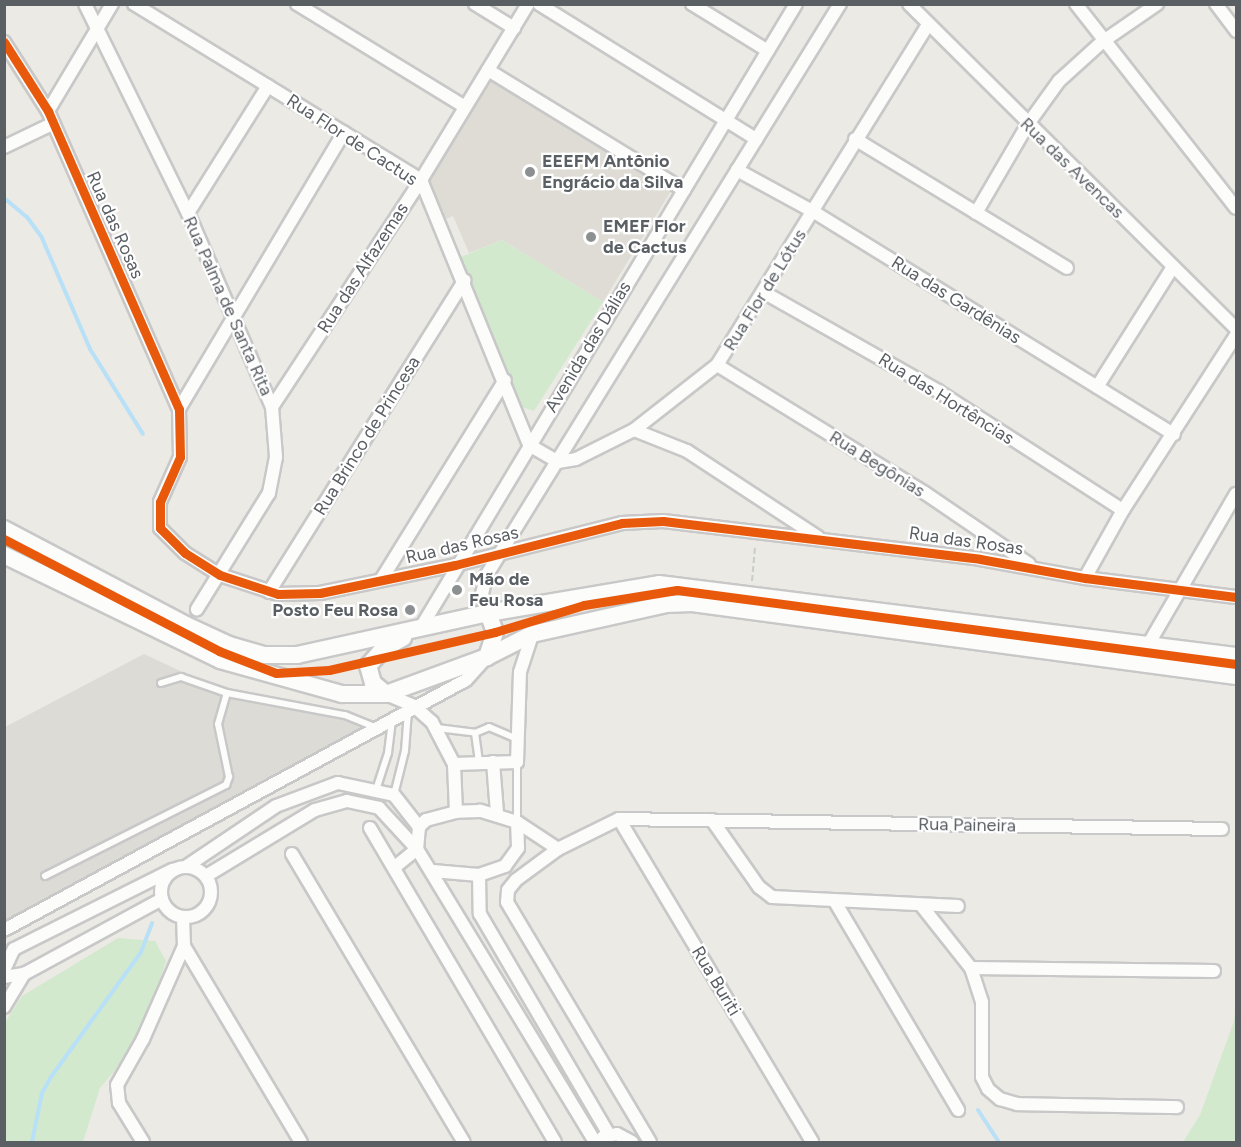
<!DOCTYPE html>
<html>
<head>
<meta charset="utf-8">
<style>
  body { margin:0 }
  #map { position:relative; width:1241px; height:1147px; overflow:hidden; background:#eceae5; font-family:Figtree,sans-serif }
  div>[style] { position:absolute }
  .industrial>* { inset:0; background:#dddbd6 }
  .education>* { inset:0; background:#dedcd5 }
  .green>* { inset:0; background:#d3e9ce }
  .stream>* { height:4px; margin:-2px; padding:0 2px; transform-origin:2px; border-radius:2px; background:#b8e0f7 }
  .path>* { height:2px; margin-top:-1px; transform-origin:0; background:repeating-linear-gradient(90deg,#c7cdc9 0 6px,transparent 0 9px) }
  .roads { filter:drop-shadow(2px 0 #c8c8c8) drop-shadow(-2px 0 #c8c8c8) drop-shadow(0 2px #c8c8c8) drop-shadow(0 -2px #c8c8c8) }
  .service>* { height:6px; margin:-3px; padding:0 3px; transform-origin:3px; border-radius:3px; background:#fcfcfb }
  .minor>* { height:12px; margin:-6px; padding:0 6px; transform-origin:6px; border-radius:6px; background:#fcfcfb }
  .minor>.ring { margin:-6px; padding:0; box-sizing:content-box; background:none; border:12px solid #fcfcfb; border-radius:50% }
  .secondary>* { height:16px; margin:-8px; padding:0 8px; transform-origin:8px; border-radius:8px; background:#fcfcfb }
  .cycleway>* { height:9px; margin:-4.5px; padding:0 4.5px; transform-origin:4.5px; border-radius:4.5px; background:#e8590c }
  .dots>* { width:16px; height:16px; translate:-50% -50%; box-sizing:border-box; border:3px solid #fff; border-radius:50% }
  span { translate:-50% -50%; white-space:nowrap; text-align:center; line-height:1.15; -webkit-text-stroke:4.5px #fff; paint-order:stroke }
  .street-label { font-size:18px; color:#5a5f64 }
  .poi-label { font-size:18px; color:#5a5f64; font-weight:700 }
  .left { translate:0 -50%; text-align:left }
  .right { translate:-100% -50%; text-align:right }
  .frame { position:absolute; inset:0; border:6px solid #5a5f64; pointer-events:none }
</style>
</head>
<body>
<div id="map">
  <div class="industrial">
    <div style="clip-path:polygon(144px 654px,219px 689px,364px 717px,367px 729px,5px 927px,5px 727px)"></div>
  </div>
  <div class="education">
    <div style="clip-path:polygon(490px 80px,671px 191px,603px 302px,502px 240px,469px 253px,453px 216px,446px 219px,429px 179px)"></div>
  </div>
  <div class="green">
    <div style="clip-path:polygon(502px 240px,603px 302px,534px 411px,521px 407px,461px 257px)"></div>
    <div style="clip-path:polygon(118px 938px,155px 941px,166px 961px,141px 1040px,100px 1088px,83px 1142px,5px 1142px,4px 1024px,22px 996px)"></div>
    <div style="clip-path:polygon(1236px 1001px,1236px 1142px,1183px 1142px,1200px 1115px,1234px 1021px)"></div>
  </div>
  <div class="stream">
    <div style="left:4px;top:198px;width:30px;rotate:40deg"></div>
    <div style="left:27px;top:217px;width:26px;rotate:54deg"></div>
    <div style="left:42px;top:238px;width:121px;rotate:66.6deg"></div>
    <div style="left:90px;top:349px;width:100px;rotate:58.1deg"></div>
    <div style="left:978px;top:1110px;width:38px;rotate:57deg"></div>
    <div style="left:32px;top:1142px;width:50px;rotate:-78.5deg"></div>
    <div style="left:42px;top:1093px;width:18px;rotate:-61deg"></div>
    <div style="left:51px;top:1077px;width:154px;rotate:-54.2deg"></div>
    <div style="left:141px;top:952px;width:31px;rotate:-69deg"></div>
  </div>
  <div class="path">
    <div style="left:752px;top:581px;width:36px;rotate:-85deg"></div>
  </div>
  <div class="roads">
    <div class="service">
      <div style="left:161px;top:683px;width:21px;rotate:-17deg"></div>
      <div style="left:181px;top:677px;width:49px;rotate:19.2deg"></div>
      <div style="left:227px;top:693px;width:120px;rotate:10.6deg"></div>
      <div style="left:345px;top:715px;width:32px;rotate:22deg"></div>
      <div style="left:437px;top:728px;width:38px;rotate:7deg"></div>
      <div style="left:475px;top:733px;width:15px;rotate:-23deg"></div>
      <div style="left:489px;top:727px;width:30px;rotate:23deg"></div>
      <div style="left:475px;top:733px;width:30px;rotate:82deg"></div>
      <div style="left:517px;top:762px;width:60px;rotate:90deg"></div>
      <div style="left:376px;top:790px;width:39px;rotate:-72deg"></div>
      <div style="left:388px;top:753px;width:34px;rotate:-83deg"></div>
      <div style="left:394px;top:795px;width:45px;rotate:-76deg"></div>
      <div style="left:405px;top:751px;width:40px;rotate:-85.7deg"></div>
      <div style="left:45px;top:876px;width:203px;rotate:-26.7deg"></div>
      <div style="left:226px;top:785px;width:9px;rotate:-69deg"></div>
      <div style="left:229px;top:777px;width:54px;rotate:-101.7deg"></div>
      <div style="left:218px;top:724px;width:32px;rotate:-74deg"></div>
    </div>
    <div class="minor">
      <div style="left:85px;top:4px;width:233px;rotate:63.8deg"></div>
      <div style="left:188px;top:213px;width:211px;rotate:66.6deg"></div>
      <div style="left:272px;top:407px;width:50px;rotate:85.4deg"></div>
      <div style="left:276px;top:457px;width:37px;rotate:101deg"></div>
      <div style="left:269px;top:493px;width:137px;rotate:121.8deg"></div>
      <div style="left:134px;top:4px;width:337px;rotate:31.5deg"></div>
      <div style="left:421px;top:180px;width:286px;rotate:67.8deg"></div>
      <div style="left:297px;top:4px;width:197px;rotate:31.5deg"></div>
      <div style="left:475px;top:4px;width:46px;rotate:31.6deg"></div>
      <div style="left:539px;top:4px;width:256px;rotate:31.9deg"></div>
      <div style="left:692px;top:4px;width:89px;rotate:31.7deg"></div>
      <div style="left:909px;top:4px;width:461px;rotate:44.8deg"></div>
      <div style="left:1076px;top:4px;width:259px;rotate:51.9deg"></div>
      <div style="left:1216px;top:4px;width:34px;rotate:53deg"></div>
      <div style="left:4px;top:42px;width:82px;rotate:57.5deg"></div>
      <div style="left:48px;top:111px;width:326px;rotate:66.3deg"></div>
      <div style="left:179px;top:409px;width:48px;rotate:88.8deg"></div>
      <div style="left:180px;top:457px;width:49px;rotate:114deg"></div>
      <div style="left:160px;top:502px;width:26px;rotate:90deg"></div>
      <div style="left:160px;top:528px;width:35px;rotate:45deg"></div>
      <div style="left:185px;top:553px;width:41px;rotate:32.2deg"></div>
      <div style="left:220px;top:575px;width:61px;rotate:18.1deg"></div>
      <div style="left:278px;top:594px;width:42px;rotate:-1.4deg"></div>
      <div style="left:320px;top:593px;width:138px;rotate:-11.7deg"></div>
      <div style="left:455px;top:565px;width:172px;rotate:-14.1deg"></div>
      <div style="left:622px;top:523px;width:41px;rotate:-2.8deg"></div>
      <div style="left:663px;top:521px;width:319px;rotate:6.8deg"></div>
      <div style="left:980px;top:559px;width:107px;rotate:10.3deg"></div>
      <div style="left:1085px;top:578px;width:152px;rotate:7.2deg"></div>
      <div style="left:488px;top:70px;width:230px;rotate:31.5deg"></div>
      <div style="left:48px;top:111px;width:125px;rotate:-59.1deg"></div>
      <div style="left:855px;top:139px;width:248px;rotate:31.3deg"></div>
      <div style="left:4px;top:147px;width:53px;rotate:-25.6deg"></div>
      <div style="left:737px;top:170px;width:88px;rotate:28.6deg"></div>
      <div style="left:814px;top:212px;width:423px;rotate:31.7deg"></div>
      <div style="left:188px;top:213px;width:150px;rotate:-57.8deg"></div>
      <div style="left:976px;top:213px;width:103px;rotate:-59.7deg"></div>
      <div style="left:1028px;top:124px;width:53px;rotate:-54.2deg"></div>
      <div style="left:1059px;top:81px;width:58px;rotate:-42.2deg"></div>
      <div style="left:1102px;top:42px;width:67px;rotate:-34.6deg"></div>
      <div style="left:765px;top:293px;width:199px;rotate:29.5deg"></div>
      <div style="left:938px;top:391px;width:220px;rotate:32.8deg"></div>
      <div style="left:717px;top:365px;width:244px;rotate:31.6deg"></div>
      <div style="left:925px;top:493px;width:126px;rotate:34.3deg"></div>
      <div style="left:1097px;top:387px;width:142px;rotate:-57.7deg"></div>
      <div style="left:272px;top:407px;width:272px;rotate:-56.7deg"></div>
      <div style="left:421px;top:180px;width:206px;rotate:-58.7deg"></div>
      <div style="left:179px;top:409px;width:322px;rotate:-59.2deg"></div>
      <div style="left:634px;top:430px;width:57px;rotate:21.6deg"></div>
      <div style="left:687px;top:451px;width:157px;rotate:33.3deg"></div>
      <div style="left:529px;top:445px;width:34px;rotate:30deg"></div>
      <div style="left:558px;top:462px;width:18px;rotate:-9deg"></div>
      <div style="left:576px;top:459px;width:65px;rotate:-26.6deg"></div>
      <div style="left:634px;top:430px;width:105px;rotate:-38.1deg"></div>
      <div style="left:717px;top:365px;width:400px;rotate:-58.2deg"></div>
      <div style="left:1085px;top:578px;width:78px;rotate:-60.8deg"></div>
      <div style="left:1123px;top:510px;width:208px;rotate:-57.1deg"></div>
      <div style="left:381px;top:580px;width:235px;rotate:-58.2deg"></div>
      <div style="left:269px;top:592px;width:368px;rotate:-57.9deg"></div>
      <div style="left:488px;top:613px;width:20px;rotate:-108deg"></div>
      <div style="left:482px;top:594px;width:18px;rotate:-77deg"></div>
      <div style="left:486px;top:576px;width:673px;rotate:-58.25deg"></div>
      <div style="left:420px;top:629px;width:729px;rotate:-58.97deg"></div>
      <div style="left:1148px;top:645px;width:175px;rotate:-59.8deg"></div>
      <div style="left:386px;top:694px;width:30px;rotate:23deg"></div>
      <div style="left:414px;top:706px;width:24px;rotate:42deg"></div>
      <div style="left:432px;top:722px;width:47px;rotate:62.4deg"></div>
      <div style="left:454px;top:764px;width:63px;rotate:-1.8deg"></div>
      <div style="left:517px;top:762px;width:90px;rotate:-88.1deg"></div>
      <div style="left:520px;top:672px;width:40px;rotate:-72deg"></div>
      <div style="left:493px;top:762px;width:51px;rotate:85.5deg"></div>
      <div style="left:454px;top:764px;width:48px;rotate:87.6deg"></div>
      <div style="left:619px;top:819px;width:376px;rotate:59.1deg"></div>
      <div style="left:712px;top:820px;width:82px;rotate:55deg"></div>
      <div style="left:759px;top:887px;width:16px;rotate:38deg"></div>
      <div style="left:772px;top:897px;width:186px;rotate:2.8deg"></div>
      <div style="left:370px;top:828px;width:364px;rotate:59.5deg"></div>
      <div style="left:558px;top:849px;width:49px;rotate:-146.6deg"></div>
      <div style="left:517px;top:822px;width:39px;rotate:-163deg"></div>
      <div style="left:480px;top:811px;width:24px;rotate:178deg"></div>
      <div style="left:456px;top:812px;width:31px;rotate:165deg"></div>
      <div style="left:426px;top:820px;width:10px;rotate:135deg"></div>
      <div style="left:419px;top:827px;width:22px;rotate:95deg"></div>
      <div style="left:417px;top:849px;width:343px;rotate:58.7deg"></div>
      <div style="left:292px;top:854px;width:335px;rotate:59.2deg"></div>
      <div style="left:187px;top:866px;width:107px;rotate:-34deg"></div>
      <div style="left:276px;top:806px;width:66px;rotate:-20.4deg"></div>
      <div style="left:338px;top:783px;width:57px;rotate:12.1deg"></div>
      <div style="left:394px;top:795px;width:41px;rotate:52deg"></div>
      <div class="ring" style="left:161px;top:867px;width:38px;height:38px"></div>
      <div style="left:433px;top:871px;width:46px;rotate:5deg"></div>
      <div style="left:479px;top:875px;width:28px;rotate:-19deg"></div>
      <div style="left:505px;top:866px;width:22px;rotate:-54deg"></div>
      <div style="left:518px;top:848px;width:26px;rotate:-92deg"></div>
      <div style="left:479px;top:875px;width:39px;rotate:89deg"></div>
      <div style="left:480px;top:914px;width:256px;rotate:59.7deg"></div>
      <div style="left:206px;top:876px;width:127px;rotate:-31.2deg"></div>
      <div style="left:315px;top:810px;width:33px;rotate:-16deg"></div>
      <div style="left:347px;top:801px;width:33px;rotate:12deg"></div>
      <div style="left:379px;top:808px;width:56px;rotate:47.2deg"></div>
      <div style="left:417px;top:849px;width:28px;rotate:141deg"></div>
      <div style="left:834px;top:900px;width:244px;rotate:59.4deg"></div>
      <div style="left:921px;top:905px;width:80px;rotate:51.6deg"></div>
      <div style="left:971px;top:968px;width:243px;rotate:0.7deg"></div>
      <div style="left:183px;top:917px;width:29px;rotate:88deg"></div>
      <div style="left:184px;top:946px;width:228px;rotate:59.2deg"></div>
      <div style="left:4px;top:930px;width:525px;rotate:-28.42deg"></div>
      <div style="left:466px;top:680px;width:31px;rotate:-48deg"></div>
      <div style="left:971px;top:968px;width:36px;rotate:72deg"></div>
      <div style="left:982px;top:1002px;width:75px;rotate:90deg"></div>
      <div style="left:982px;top:1077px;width:13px;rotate:63deg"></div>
      <div style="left:988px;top:1089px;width:16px;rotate:40deg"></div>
      <div style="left:1000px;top:1099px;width:18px;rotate:16deg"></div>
      <div style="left:1017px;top:1104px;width:160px;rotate:1.1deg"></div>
      <div style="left:4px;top:970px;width:23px;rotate:-65deg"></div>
      <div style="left:14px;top:949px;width:177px;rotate:-26.6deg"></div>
      <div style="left:4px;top:977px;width:20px;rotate:-9deg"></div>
      <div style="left:24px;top:974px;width:157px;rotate:-28.5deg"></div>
      <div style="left:4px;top:1007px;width:39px;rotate:-59deg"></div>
      <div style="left:603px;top:1137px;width:14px;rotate:-12deg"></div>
      <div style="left:617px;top:1134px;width:17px;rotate:28deg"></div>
      <div style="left:143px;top:1142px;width:46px;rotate:-121.6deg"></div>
      <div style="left:119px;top:1103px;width:18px;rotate:-96deg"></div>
      <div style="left:117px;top:1085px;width:53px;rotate:-60.5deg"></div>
      <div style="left:143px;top:1039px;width:102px;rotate:-66.2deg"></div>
      <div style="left:650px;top:1142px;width:279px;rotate:-120.8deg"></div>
      <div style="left:507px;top:902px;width:12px;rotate:-85deg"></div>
      <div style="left:508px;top:890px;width:13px;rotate:-51deg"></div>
      <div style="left:516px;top:880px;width:52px;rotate:-36.4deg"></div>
      <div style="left:558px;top:849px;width:68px;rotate:-26.2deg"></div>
      <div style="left:619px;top:819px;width:603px;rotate:0.95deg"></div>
    </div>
    <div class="secondary">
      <div style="left:4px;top:529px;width:206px;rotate:27.8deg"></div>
      <div style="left:186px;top:625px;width:47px;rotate:24.9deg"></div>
      <div style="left:229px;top:645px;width:36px;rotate:16deg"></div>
      <div style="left:264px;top:655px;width:33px"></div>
      <div style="left:297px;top:655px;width:196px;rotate:-12.4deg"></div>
      <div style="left:488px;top:613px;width:173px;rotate:-9.6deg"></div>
      <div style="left:659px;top:584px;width:581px;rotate:7.11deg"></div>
      <div style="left:4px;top:555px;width:240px;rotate:25.9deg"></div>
      <div style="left:220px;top:660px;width:127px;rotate:15.6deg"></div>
      <div style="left:342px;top:694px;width:44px"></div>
      <div style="left:386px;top:694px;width:108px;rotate:-20.1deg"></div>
      <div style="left:487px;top:657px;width:51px;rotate:-27.1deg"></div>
      <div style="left:532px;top:634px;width:137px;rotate:-12.6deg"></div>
      <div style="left:666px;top:604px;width:26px;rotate:-2deg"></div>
      <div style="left:692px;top:603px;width:549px;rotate:7.64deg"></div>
      <div style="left:487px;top:657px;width:26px;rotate:-72deg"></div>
      <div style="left:495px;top:632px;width:20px;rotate:-110deg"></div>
      <div style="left:386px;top:694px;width:17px;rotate:-140deg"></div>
      <div style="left:373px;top:683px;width:18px;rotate:-106deg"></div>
      <div style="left:368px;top:666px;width:23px;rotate:-49deg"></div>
      <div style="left:383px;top:649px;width:23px;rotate:-29deg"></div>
    </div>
  </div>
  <div class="cycleway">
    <div style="left:4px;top:42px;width:82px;rotate:57.5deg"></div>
    <div style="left:48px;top:111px;width:326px;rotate:66.3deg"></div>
    <div style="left:179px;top:409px;width:48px;rotate:88.8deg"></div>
    <div style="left:180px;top:457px;width:49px;rotate:114deg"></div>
    <div style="left:160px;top:502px;width:26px;rotate:90deg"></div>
    <div style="left:160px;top:528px;width:35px;rotate:45deg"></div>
    <div style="left:185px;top:553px;width:41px;rotate:32.2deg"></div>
    <div style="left:220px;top:575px;width:61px;rotate:18.1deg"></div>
    <div style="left:278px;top:594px;width:42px;rotate:-1.4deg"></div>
    <div style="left:320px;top:593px;width:138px;rotate:-11.7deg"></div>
    <div style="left:455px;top:565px;width:172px;rotate:-14.1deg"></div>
    <div style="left:622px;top:523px;width:41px;rotate:-2.8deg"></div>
    <div style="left:663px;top:521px;width:319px;rotate:6.8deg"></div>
    <div style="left:980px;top:559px;width:107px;rotate:10.3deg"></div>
    <div style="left:1085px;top:578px;width:152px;rotate:7.2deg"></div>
    <div style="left:4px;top:539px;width:242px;rotate:27.5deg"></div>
    <div style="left:219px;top:651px;width:61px;rotate:21.1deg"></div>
    <div style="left:276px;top:673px;width:53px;rotate:-3.2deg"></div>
    <div style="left:329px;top:670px;width:170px;rotate:-12.9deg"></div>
    <div style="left:495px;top:632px;width:93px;rotate:-16.9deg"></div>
    <div style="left:584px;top:605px;width:94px;rotate:-9.2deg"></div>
    <div style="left:677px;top:590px;width:564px;rotate:7.54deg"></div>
  </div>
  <div class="dots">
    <div style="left:530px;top:172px;background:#8d9091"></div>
    <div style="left:591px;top:237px;background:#8d9091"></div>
    <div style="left:457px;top:590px;background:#8d9091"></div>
    <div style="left:410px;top:610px;background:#8d9091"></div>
  </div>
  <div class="street-label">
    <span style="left:352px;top:140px;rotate:33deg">Rua Flor de Cactus</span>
    <span style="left:1072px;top:168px;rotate:44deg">Rua das Avencas</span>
    <span style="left:115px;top:225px;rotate:66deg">Rua das Rosas</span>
    <span style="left:363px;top:268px;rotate:-57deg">Rua das Alfazemas</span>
    <span style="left:765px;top:290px;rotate:-58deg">Rua Flor de Lótus</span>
    <span style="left:956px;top:300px;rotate:32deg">Rua das Gardênias</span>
    <span style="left:228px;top:306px;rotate:66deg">Rua Palma de Santa Rita</span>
    <span style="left:588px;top:347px;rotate:-59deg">Avenida das Dálias</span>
    <span style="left:946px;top:399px;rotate:32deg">Rua das Hortências</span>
    <span style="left:367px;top:436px;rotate:-58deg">Rua Brinco de Princesa</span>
    <span style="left:877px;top:464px;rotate:32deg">Rua Begônias</span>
    <span style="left:966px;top:541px;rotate:8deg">Rua das Rosas</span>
    <span style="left:462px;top:545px;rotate:-13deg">Rua das Rosas</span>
    <span style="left:967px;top:825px;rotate:1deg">Rua Paineira</span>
    <span style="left:716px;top:981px;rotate:59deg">Rua Buriti</span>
  </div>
  <div class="poi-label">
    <span class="left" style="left:542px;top:172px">EEEFM Antônio<br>Engrácio da Silva</span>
    <span class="left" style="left:603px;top:237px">EMEF Flor<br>de Cactus</span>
    <span class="left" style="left:469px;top:590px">Mão de<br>Feu Rosa</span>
    <span class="right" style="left:398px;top:610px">Posto Feu Rosa</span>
  </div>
  <div class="frame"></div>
</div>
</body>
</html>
